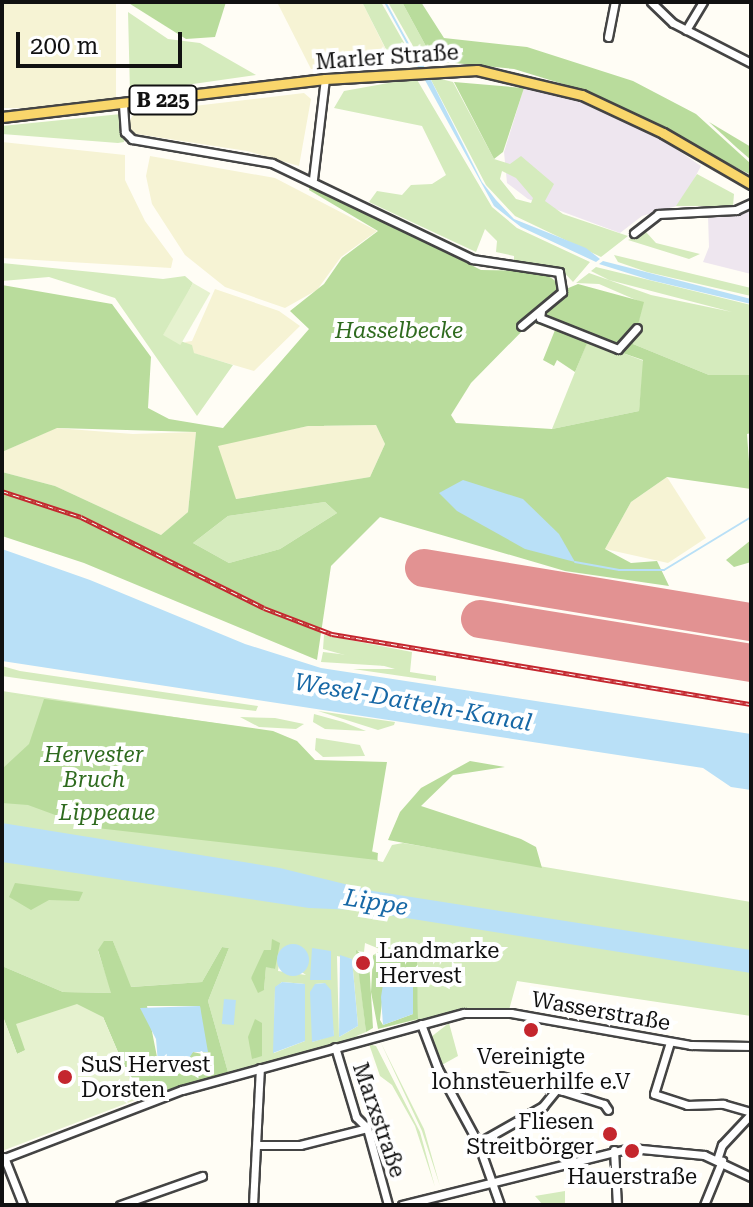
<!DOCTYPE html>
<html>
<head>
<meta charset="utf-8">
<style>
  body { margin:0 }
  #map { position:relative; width:753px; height:1207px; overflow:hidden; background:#fffdf5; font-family:"Roboto Serif",serif }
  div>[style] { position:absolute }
  .industrial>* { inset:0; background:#eee6ef }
  .farmland>* { inset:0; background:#f6f3d4; transform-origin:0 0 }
  .green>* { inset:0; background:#d5ebbd }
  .forest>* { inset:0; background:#b9dc9c }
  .pitch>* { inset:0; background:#e6f2cf; transform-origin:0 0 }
  .water>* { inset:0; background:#b9e0f7; transform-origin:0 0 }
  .round { border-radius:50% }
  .stream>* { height:2px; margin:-1px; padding:0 1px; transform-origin:1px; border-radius:1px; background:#b9e0f7 }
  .runway>* { height:38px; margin:-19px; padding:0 19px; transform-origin:19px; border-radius:19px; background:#e29292 }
  .roads { filter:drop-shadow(2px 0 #444) drop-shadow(-2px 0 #444) drop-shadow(0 2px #444) drop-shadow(0 -2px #444) }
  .minor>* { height:7px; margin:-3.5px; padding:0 3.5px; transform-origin:3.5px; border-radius:3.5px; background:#fff }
  .major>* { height:9px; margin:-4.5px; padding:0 4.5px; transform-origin:4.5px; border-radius:4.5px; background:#f9d66b }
  .rail>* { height:5px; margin-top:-2.5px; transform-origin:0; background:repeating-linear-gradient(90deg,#fff 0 6px,#c4262e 0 12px); box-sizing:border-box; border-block:2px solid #c4262e }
  .dots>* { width:22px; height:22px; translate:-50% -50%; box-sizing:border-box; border:4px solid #fff; border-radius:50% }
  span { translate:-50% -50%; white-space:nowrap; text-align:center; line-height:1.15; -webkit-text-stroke:8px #fff; paint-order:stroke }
  .shield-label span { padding:2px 6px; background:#fff; border:2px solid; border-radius:6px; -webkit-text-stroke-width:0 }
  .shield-label { font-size:20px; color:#111; font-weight:700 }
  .street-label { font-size:22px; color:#111 }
  .park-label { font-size:22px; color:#2f6b1f; font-style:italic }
  .poi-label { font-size:22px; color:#111 }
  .left { translate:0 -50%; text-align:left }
  .right { translate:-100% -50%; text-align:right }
  .water-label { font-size:24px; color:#1768a6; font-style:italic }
  .frame { position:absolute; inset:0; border:4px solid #111; pointer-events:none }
  .scale { position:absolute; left:16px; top:32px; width:166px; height:36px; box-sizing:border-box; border:4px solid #111; border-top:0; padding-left:10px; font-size:24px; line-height:28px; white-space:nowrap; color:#111; -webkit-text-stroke:6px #fff; paint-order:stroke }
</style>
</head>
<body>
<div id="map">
  <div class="industrial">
    <div style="clip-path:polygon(527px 78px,620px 111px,701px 166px,680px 205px,642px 216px,620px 233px,528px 199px,507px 183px,504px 152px)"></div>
    <div style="clip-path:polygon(751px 211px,751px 274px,703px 262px,709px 247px,708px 216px)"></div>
  </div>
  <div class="farmland">
    <div style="left:2px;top:2px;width:114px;height:106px"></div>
    <div style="clip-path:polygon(277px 2px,362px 2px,390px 58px,311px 69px)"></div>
    <div style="clip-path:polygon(304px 93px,311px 99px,299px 166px,247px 151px,130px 133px,127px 126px,134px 113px)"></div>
    <div style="clip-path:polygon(2px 142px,125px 155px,125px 180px,145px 221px,173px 259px,171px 268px,2px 258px)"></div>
    <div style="clip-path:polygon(150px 156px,275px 178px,377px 231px,341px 257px,317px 290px,285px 308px,225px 287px,185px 255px,152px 204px,146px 176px)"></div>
    <div style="clip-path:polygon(215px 289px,279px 311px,300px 326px,254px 371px,193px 353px,185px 342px,192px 341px)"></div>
    <div style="clip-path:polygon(376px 425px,385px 444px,370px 477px,235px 499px,217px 445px,308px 426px)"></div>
    <div style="clip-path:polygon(56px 428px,133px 434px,196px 432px,188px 512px,161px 535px,55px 486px,2px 472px,2px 452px)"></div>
    <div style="clip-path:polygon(667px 477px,706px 538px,668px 563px,605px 549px,631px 502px)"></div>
  </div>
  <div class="green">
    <div style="clip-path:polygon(362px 2px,381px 2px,415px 62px,393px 63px)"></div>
    <div style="clip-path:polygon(388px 2px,402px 2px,434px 61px,422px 62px)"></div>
    <div style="clip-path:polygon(128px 12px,168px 39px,200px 43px,256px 75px,130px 93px)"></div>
    <div style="clip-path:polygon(evenodd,429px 76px,453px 82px,494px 159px,510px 164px,521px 156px,554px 184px,545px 201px,563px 214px,628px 236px,601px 257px,515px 216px,486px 185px,429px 76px,502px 171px,516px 178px,533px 198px,531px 203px,516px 199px,500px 179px,502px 171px)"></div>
    <div style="clip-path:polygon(416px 78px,492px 207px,517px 228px,590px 262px,573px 282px,559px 267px,514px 263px,514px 256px,496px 252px,497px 241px,485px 229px,476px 252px,369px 202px,377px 191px,402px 195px,411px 185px,432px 184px,446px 175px,422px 126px,334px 108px,344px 91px)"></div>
    <div style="clip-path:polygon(121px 114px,124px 142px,118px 143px,2px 134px,2px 126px)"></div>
    <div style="clip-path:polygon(697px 174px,734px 194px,733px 206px,676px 206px)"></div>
    <div style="clip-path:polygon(646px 232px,656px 243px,700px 254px,689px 259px,628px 240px)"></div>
    <div style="clip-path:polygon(614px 255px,751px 288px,751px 296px,647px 272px,618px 262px)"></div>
    <div style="clip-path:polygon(2px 263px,163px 279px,185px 276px,193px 283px,166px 336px,192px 345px,194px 353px,233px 365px,197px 416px,115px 298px,49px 277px,2px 281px)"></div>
    <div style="clip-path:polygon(596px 267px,751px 305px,751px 375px,709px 375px,633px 344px,643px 303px,599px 284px,576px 283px,589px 273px,651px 295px,732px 312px,609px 280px,591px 271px)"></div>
    <div style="clip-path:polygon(588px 340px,644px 361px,639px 411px,552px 429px)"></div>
    <div style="clip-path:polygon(325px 502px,337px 513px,280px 549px,229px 563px,193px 543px,228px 516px)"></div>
    <div style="clip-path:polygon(324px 635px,412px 652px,410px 672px,436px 676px,436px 681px,353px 669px,395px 669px,323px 649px)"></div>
    <div style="clip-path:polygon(323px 652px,348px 655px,386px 666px,321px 662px)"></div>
    <div style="clip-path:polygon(2px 666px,20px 671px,258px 706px,256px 711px,206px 705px,2px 676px)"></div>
    <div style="clip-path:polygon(evenodd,2px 691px,241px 727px,311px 761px,371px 762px,376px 766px,372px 851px,377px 853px,378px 861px,383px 862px,392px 845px,403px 843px,751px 902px,751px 1016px,517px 981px,509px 1010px,468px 1010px,376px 1035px,418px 1019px,416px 962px,373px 955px,382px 950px,365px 943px,364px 952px,357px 951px,366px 1032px,356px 1036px,372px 1035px,228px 1072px,208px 1001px,229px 948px,222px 947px,202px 982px,130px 987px,113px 941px,98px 951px,112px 993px,63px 992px,2px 966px,2px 691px,271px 951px,275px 969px,266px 966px,264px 990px,251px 978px,271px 951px,2px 691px,337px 956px,352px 959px,358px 1026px,339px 1037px,337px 956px,2px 691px,280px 957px,306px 975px,278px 971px,280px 957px,2px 691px,282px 982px,305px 984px,305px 1041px,274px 1053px,275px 988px,282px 982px,2px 691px,325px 983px,334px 1035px,312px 1042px,315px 984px,325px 983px)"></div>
    <div style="clip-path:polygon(318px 711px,395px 722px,394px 725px,378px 730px)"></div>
    <div style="clip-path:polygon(314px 714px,343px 722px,366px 731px,325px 729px,313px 722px)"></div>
    <div style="clip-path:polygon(240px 717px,275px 718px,304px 724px,296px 729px,259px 727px)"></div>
    <div style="clip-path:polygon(316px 738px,360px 745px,365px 756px,323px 757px,315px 750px)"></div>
    <div style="clip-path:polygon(449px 1023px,458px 1056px,440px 1066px,431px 1037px)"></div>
    <div style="clip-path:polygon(380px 1041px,424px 1129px,440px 1186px,422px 1131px)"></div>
    <div style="clip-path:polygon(369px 1044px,376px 1046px,420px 1132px,435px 1187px,415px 1126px,392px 1085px,380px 1076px)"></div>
    <div style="clip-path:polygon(565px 1191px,565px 1205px,543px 1205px,535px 1196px)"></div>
  </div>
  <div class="forest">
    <div style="clip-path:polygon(127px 2px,226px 2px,215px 37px,186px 39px)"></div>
    <div style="clip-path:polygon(402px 2px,421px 2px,444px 38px,527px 47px,633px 81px,696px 114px,750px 163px,751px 175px,589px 92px,514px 69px,434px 61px)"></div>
    <div style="clip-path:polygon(454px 82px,524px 88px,503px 152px,494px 159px)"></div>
    <div style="clip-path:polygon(709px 122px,751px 147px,751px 160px,736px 147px)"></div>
    <div style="clip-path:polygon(evenodd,310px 183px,481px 270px,542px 271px,566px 289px,578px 284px,644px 302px,633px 344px,709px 375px,751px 375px,751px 433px,747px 434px,751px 489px,667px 477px,631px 502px,605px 549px,631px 563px,657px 561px,669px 586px,565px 571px,380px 517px,331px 566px,317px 660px,84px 563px,2px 536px,2px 472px,55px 486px,161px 535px,188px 512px,196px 432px,57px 428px,2px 452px,2px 285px,112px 304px,151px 357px,148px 408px,169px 419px,223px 428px,309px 329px,290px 311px,324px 284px,342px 258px,378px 231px,309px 190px,310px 183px,531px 322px,555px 330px,543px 360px,554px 366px,557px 360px,575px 372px,588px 341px,643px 360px,639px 411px,552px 429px,456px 423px,451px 415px,471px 383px,531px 322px,310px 183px,376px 425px,385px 444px,370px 477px,236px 499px,218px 446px,308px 426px,376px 425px,310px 183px,325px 502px,337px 513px,280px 549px,229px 563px,193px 543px,228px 516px,325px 502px)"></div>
    <div style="clip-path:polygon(751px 540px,751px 562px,734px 567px,726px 560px)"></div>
    <div style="clip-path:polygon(2px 693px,273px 731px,297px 741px,315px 760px,387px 762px,372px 852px,378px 853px,377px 860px,88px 827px,28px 805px,2px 803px,2px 769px,29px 744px,44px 699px)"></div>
    <div style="clip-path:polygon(470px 761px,505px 767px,453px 775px,421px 806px,521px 839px,536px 847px,542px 868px,388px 840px,400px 812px,421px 788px)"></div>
    <div style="clip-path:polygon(15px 883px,83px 892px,79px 901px,49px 900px,31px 910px,9px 897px)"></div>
    <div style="clip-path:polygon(272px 939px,280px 943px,275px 969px,266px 967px,264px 990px,258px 993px,251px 978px,264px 950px,271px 950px)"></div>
    <div style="clip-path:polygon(evenodd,104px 941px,113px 941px,131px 987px,202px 982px,222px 947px,229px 948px,208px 1001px,228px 1072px,138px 1099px,103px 1017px,17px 1054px,2px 1014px,2px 966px,63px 992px,111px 993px,98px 950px,104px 941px,147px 1006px,200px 1006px,202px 1054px,193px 1052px,169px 1068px,172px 1059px,167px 1057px,158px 1062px,147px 1006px)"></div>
    <div style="clip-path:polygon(356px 950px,369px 960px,373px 1028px,366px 1032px)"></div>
    <div style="clip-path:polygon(evenodd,373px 955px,417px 962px,418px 1019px,378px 1029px,371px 992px,373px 955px,386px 966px,413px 1014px,383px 1025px,380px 1020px,386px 966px)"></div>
    <div style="clip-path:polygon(255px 1019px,262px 1023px,262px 1056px,252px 1059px,248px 1037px)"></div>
  </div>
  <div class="pitch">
    <div style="left:193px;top:283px;width:20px;height:60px;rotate:30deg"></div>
    <div style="clip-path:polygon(77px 1004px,103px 1017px,138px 1099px,2px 1151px,2px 1014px,17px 1054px,25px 1050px,16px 1024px)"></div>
  </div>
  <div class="water">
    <div style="clip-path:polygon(415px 62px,422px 62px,482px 182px,496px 200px,514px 219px,586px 248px,600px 259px,596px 262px,521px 227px,494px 206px)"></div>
    <div style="clip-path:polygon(603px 261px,751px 299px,751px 304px,650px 280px,599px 264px)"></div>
    <div style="clip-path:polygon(463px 480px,523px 499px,559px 534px,575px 562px,525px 549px,457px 511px,439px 493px)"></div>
    <div style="clip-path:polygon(2px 549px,90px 580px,245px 644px,321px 668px,751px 734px,751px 790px,731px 787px,703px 768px,2px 661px)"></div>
    <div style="clip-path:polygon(2px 823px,280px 868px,373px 891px,751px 950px,751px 973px,356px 910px,309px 908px,2px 862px)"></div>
    <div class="round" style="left:277px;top:944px;width:32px;height:32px"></div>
    <div style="clip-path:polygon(312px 948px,331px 951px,331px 980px,310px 980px)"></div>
    <div style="clip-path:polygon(340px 955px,352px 959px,358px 1026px,339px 1037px)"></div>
    <div style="clip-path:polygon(391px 965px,413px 972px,413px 1014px,383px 1025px,381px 997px,386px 966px)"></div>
    <div style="clip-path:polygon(282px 982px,305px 984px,305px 1041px,273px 1053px,275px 987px)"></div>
    <div style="clip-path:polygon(325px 983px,331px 990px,334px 1036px,312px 1042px,310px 992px,315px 984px)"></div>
    <div style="left:224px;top:999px;width:12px;height:25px;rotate:5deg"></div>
    <div style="clip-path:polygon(200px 1006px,208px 1052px,193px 1052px,186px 1063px,177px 1061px,176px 1069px,166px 1072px,172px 1060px,158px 1063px,156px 1039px,140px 1008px)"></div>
  </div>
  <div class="stream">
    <div style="left:385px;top:2px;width:71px;rotate:61.3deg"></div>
    <div style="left:575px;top:562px;width:45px;rotate:10.3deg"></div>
    <div style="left:619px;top:570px;width:45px"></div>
    <div style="left:664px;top:570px;width:102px;rotate:-31.3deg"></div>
  </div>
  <div class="runway">
    <div style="left:424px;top:568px;width:331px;rotate:9.4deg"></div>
    <div style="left:480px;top:619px;width:275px;rotate:9.2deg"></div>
  </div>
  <div class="roads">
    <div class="minor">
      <div style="left:651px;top:2px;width:30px;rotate:44deg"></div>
      <div style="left:673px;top:23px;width:88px;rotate:27.1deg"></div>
      <div style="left:686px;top:30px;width:33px;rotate:-59deg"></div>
      <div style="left:608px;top:37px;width:36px;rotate:-79deg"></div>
      <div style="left:123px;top:105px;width:27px;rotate:86deg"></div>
      <div style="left:125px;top:132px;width:10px;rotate:45deg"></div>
      <div style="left:132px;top:139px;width:142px;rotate:9.7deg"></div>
      <div style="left:272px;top:163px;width:222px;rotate:25.6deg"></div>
      <div style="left:472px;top:259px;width:88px;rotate:8.5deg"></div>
      <div style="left:559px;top:272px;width:20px;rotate:81deg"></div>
      <div style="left:562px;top:292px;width:53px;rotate:140.3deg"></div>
      <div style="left:313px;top:179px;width:101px;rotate:-83.2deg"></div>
      <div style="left:634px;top:233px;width:31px;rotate:-38deg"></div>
      <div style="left:658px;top:214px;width:78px;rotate:-2.9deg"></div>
      <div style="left:736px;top:210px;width:17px;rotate:-25deg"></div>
      <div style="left:541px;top:311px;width:7px;rotate:98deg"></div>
      <div style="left:540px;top:318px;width:84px;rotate:21.7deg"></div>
      <div style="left:618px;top:349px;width:28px;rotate:-48deg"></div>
      <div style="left:421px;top:1024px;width:48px;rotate:69.3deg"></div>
      <div style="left:438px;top:1069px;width:84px;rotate:61.6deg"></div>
      <div style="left:478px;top:1143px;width:66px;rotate:70.5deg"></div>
      <div style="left:670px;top:1042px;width:54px;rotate:107.1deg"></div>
      <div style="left:654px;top:1094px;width:35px;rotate:18deg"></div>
      <div style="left:687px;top:1105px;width:36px;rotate:-2deg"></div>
      <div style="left:723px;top:1104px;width:29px;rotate:16deg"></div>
      <div style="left:335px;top:1047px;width:73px;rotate:73.3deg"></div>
      <div style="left:356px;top:1117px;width:16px;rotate:45deg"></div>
      <div style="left:367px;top:1128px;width:80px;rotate:74.7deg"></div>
      <div style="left:500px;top:1076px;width:65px;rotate:13.4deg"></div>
      <div style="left:563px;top:1091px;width:43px;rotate:17.6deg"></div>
      <div style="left:604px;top:1104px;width:7px;rotate:56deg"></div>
      <div style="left:478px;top:1143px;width:75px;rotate:-29.6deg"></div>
      <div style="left:543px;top:1106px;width:21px;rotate:-51deg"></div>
      <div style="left:257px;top:1145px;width:43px"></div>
      <div style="left:300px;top:1145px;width:69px;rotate:-14.2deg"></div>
      <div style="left:614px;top:1150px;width:55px;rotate:86.9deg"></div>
      <div style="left:4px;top:1157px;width:52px;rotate:68.4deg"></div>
      <div style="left:2px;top:1159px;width:193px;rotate:-21deg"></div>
      <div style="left:182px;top:1090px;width:292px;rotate:-15.3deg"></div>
      <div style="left:464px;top:1013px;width:47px"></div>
      <div style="left:511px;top:1013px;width:183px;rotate:10.1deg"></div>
      <div style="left:691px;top:1045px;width:60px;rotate:1deg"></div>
      <div style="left:717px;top:1160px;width:16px;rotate:-72deg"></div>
      <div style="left:722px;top:1145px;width:42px;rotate:-46.9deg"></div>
      <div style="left:120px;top:1205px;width:87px;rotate:-19.5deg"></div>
      <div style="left:253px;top:1205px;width:137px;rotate:-87.1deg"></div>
      <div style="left:402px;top:1205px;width:236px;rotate:-14deg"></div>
      <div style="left:631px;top:1148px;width:73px;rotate:5.5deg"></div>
      <div style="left:704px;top:1155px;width:52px;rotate:25.1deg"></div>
      <div style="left:704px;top:1205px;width:48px;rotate:-67.8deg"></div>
    </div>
    <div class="major">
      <div style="left:2px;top:117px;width:325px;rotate:-6.7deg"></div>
      <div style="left:325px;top:79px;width:152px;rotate:-3.4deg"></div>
      <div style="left:477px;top:70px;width:108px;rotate:13.4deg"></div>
      <div style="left:582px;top:95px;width:89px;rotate:25.1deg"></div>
      <div style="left:663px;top:133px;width:102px;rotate:30.1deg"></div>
    </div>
  </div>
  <div class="rail">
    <div style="left:2px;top:491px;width:83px;rotate:18.2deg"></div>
    <div style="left:81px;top:517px;width:204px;rotate:26.4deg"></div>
    <div style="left:264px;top:608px;width:73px;rotate:20.9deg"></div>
    <div style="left:332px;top:634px;width:425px;rotate:9.5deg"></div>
  </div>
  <div class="dots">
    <div style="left:363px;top:963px;background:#c4262e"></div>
    <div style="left:531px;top:1030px;background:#c4262e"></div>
    <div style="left:65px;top:1077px;background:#c4262e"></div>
    <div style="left:610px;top:1134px;background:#c4262e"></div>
    <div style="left:632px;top:1151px;background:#c4262e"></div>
  </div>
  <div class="shield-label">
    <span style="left:163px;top:100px">B 225</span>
  </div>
  <div class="street-label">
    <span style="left:387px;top:57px;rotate:-4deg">Marler Straße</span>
    <span style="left:601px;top:1011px;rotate:10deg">Wasserstraße</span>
    <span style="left:379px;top:1120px;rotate:71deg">Marxstraße</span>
  </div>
  <div class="park-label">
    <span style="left:399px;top:331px">Hasselbecke</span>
    <span style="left:94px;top:767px">Hervester<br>Bruch</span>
    <span style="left:107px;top:813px">Lippeaue</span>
  </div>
  <div class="poi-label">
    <span class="left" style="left:379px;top:963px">Landmarke<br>Hervest</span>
    <span style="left:531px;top:1069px">Vereinigte<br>lohnsteuerhilfe e.V</span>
    <span class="left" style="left:81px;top:1077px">SuS Hervest<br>Dorsten</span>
    <span class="right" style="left:594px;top:1134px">Fliesen<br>Streitbörger</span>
    <span style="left:632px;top:1177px">Hauerstraße</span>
  </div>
  <div class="water-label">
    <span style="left:413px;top:703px;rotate:10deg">Wesel-Datteln-Kanal</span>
    <span style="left:376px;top:903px;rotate:9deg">Lippe</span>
  </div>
  <div class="frame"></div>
  <div class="scale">200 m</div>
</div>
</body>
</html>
